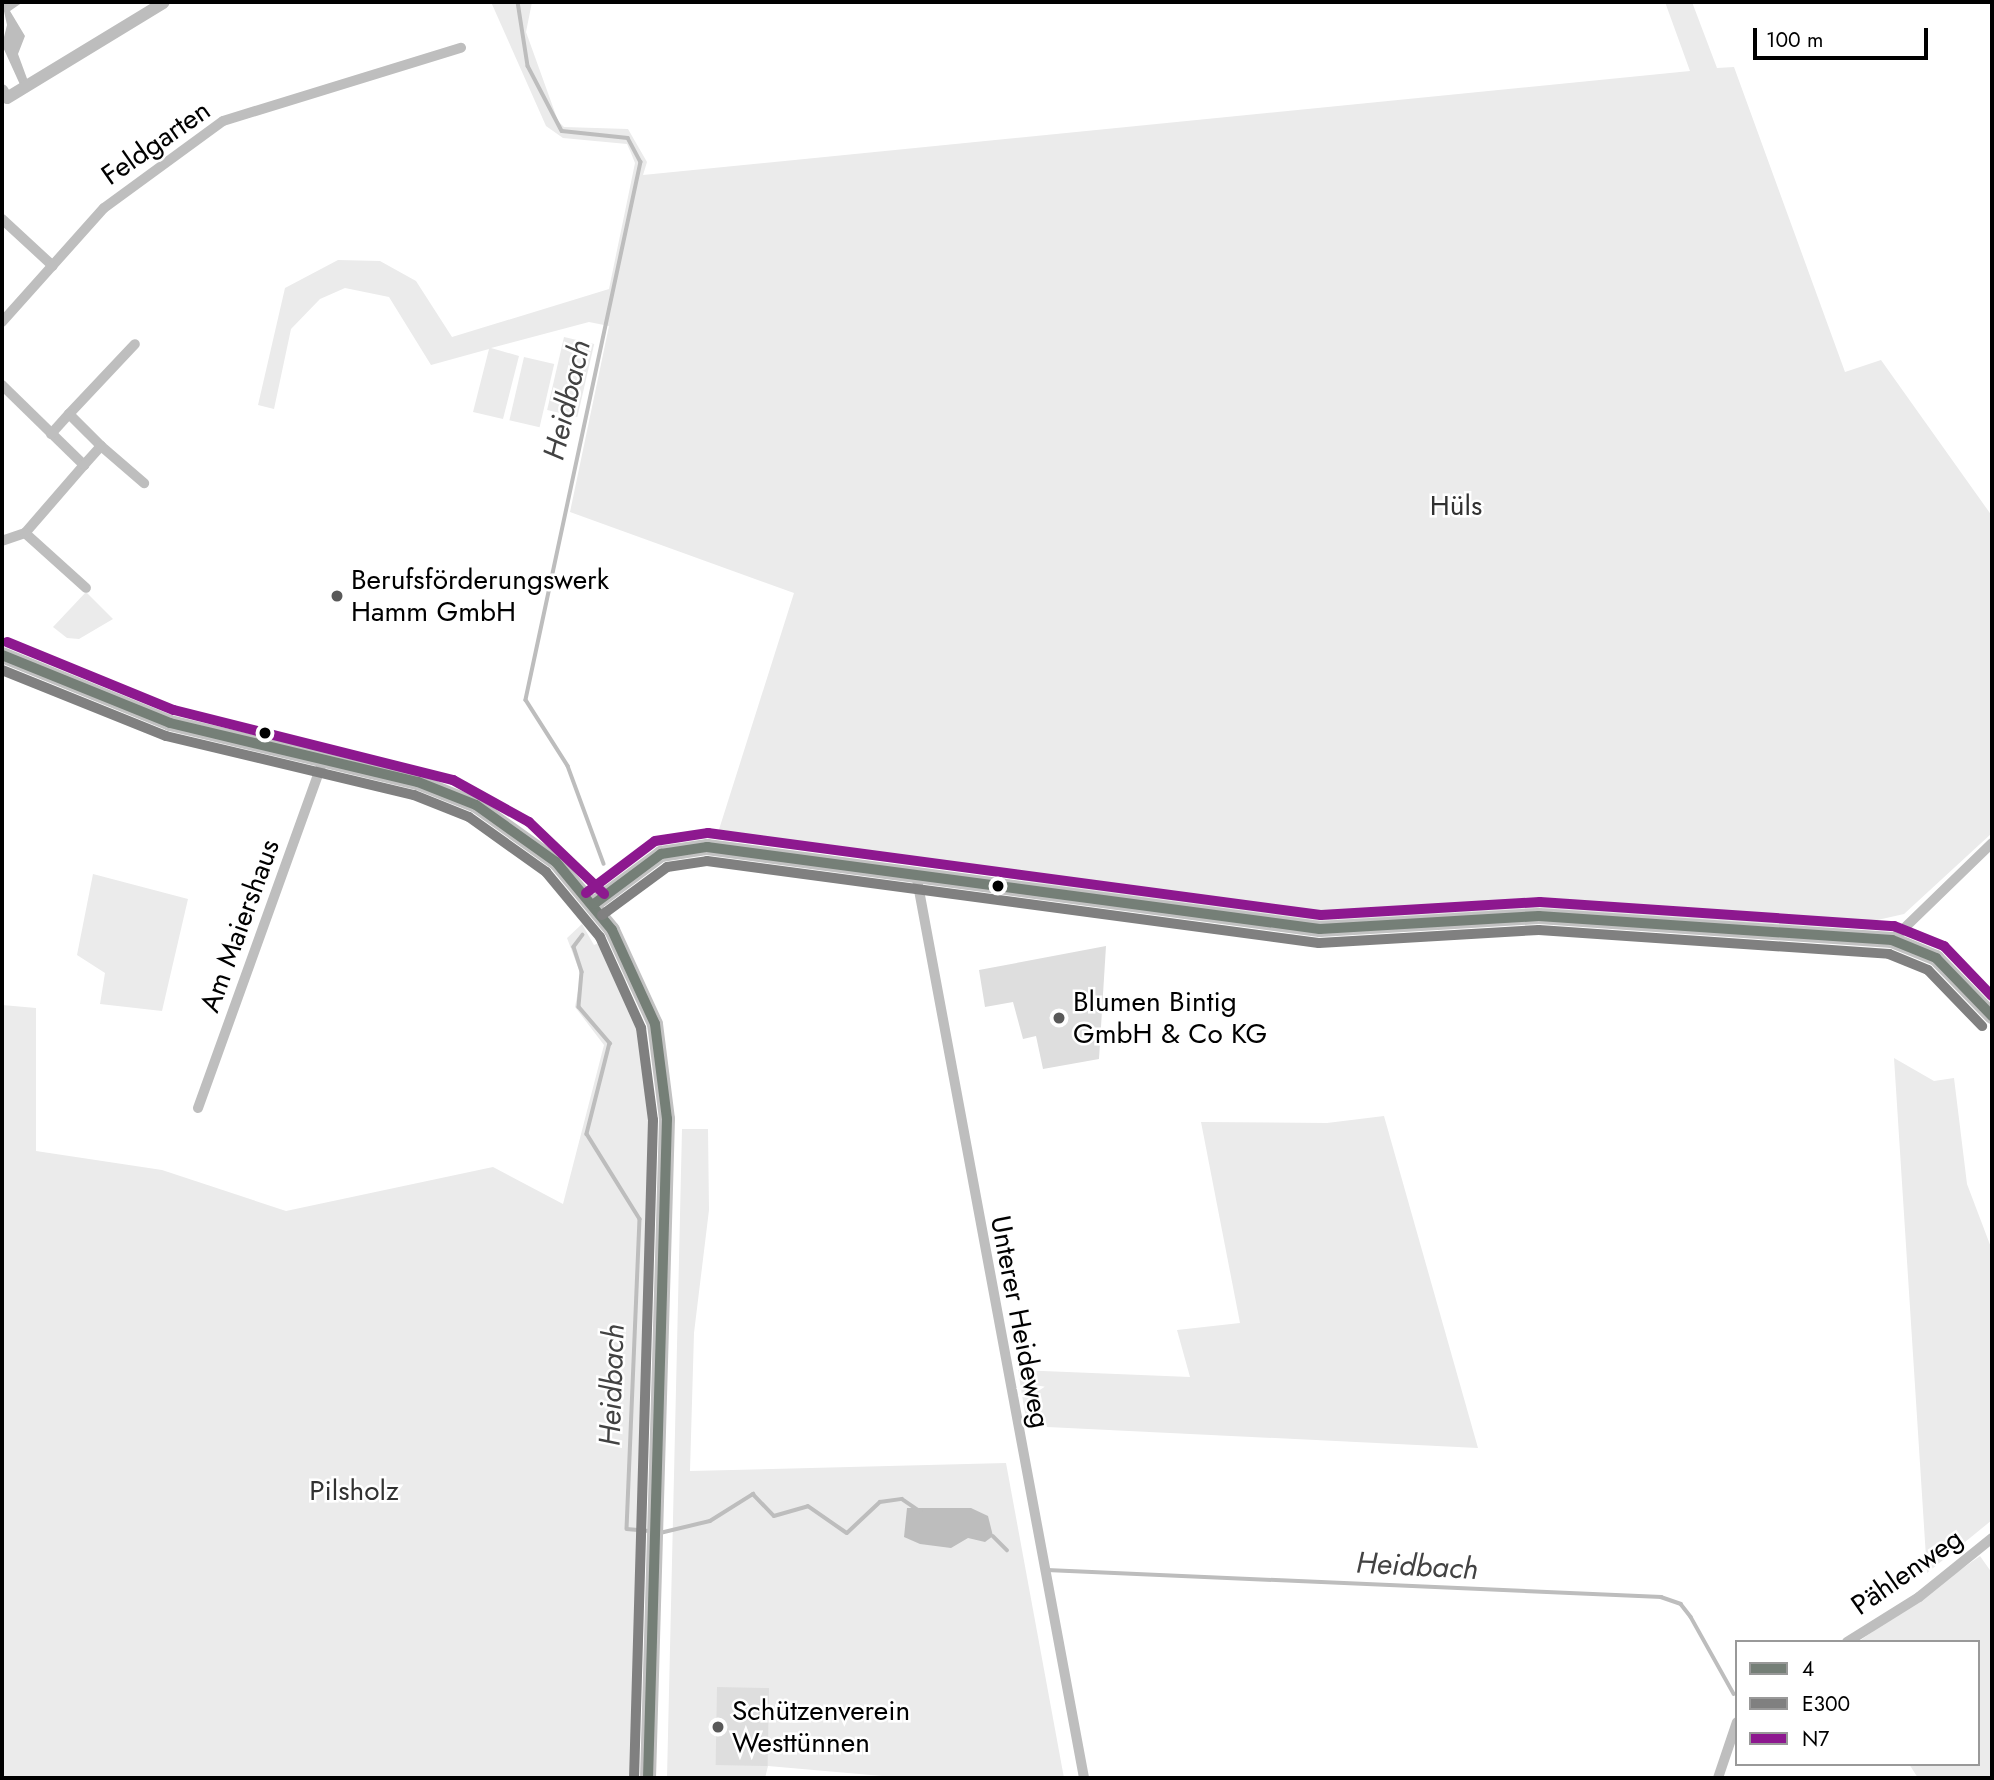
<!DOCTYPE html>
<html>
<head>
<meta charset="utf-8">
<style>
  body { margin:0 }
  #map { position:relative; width:1994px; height:1780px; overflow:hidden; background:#fff; font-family:Jost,sans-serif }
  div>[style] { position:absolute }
  .green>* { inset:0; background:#ebebeb; transform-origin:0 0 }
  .water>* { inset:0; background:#bdbdbd }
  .stream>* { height:3.5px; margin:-1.75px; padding:0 1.75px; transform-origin:1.75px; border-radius:1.75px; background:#bdbdbd }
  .canal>* { height:12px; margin:-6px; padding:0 6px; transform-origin:6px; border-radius:6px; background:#bdbdbd }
  .building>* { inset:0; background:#dedede; transform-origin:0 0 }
  .street>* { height:10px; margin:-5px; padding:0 5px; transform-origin:5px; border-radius:5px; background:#bebebe }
  .secondary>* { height:16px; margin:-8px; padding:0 8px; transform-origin:8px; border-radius:8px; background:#c2c2c2 }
  .bus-1>* { height:10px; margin:-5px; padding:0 5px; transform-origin:5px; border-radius:5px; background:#757f77 }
  .bus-2>* { height:10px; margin:-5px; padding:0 5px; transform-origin:5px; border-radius:5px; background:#808080 }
  .bus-3>* { height:10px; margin:-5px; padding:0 5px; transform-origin:5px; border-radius:5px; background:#8d188f }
  .dots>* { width:19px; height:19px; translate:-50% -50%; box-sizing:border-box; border:4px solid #fff; border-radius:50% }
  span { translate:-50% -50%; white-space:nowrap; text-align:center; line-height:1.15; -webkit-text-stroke:5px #fff; paint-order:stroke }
  .street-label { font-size:28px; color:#000 }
  .park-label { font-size:28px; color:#313131 }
  .poi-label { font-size:28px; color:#000 }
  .left { translate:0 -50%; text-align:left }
  .water-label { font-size:30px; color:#424242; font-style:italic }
  .frame { position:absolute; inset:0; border:4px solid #000; pointer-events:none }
  .legend { position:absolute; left:1735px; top:1640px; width:245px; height:126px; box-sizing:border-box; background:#fff; border:2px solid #999; margin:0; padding:9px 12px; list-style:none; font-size:21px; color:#000 }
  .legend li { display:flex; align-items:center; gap:14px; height:35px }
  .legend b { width:35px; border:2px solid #999 }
  .scale { position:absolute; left:1753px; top:28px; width:175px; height:32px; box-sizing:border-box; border:4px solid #000; border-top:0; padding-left:9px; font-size:21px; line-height:24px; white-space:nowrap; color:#000; -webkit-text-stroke:5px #fff; paint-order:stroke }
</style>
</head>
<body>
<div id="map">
  <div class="green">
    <div style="clip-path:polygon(491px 2px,532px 2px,526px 32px,558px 121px,564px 127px,628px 129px,647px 162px,643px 175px,1690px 71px,1665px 2px,1692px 2px,1717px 68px,1734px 67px,1845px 372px,1881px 360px,1992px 516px,1992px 833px,1904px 914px,1842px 928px,1583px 913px,1323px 922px,1225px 914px,916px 863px,716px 839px,794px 593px,570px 512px,609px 326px,589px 322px,491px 348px,519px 356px,503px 419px,473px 412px,489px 349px,431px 365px,389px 297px,345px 288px,320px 299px,291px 329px,274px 409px,258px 405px,285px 288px,338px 260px,380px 261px,416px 281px,452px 337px,609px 289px,635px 163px,631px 153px,627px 144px,563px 138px,546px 126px)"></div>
    <div style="left:564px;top:337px;width:31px;height:75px;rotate:13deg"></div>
    <div style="left:524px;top:357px;width:31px;height:65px;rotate:13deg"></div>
    <div style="clip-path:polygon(86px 592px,113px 619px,79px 639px,67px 638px,53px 627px)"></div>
    <div style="clip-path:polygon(93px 874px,188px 899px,162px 1011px,100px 1004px,105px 973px,77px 955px)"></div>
    <div style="clip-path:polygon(582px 924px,594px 945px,604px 941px,625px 978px,650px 1083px,643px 1533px,631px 1778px,2px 1778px,2px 1005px,36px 1008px,36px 1151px,162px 1170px,286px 1211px,493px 1167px,563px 1204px,604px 1045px,575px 1007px,581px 975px,567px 938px)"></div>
    <div style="clip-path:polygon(1894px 1058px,1934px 1081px,1954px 1078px,1967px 1184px,1992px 1250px,1992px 1520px,1927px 1573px)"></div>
    <div style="clip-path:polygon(1384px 1116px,1478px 1448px,1027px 1426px,1018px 1370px,1190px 1377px,1177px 1330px,1240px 1323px,1201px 1122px,1327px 1123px)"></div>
    <div style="clip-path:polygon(682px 1129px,708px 1129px,709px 1210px,694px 1333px,690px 1471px,1006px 1463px,1064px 1778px,905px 1778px,768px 1766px,765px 1778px,667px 1778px)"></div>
    <div style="clip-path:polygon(1980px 1556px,1992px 1573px,1992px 1778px,1918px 1778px,1909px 1764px,1978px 1764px,1978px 1642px,1858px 1642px)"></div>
  </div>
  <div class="water">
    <div style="clip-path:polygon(2px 2px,23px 2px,10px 11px,25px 36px,18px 54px,29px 84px,22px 89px,2px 45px,7px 25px)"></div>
    <div style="clip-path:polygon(907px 1508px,971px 1508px,988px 1516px,993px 1536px,985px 1542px,968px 1538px,951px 1548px,920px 1544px,904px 1537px)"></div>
  </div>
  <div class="stream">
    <div style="left:518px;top:2px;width:65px;rotate:81.1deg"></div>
    <div style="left:528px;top:66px;width:73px;rotate:62.4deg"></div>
    <div style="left:562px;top:131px;width:66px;rotate:6.1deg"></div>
    <div style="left:628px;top:138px;width:27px;rotate:62deg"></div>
    <div style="left:641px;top:162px;width:550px;rotate:102.07deg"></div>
    <div style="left:526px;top:700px;width:78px;rotate:57.5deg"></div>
    <div style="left:568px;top:766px;width:104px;rotate:69.8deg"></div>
    <div style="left:583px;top:935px;width:15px;rotate:127deg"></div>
    <div style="left:574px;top:947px;width:26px;rotate:72deg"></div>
    <div style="left:582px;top:972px;width:35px;rotate:95deg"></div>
    <div style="left:579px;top:1007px;width:48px;rotate:49.3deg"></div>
    <div style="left:610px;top:1043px;width:94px;rotate:104.2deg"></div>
    <div style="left:587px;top:1134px;width:100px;rotate:58.1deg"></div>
    <div style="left:640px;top:1219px;width:310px;rotate:92.4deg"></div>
    <div style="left:627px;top:1529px;width:22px;rotate:5deg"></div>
    <div style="left:660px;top:1533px;width:51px;rotate:-13.5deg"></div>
    <div style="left:710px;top:1521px;width:51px;rotate:-32.1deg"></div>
    <div style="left:753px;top:1494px;width:30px;rotate:46deg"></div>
    <div style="left:774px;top:1516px;width:35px;rotate:-16deg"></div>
    <div style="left:808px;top:1506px;width:47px;rotate:34.7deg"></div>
    <div style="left:847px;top:1533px;width:45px;rotate:-43.2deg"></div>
    <div style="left:880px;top:1502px;width:22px;rotate:-8deg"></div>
    <div style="left:902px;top:1499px;width:22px;rotate:34deg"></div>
    <div style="left:993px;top:1536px;width:20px;rotate:45deg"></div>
    <div style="left:1047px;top:1570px;width:615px;rotate:2.52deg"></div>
    <div style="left:1661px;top:1597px;width:21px;rotate:19deg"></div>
    <div style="left:1681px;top:1604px;width:16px;rotate:52deg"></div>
    <div style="left:1691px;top:1617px;width:88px;rotate:60.8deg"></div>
  </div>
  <div class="canal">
    <div style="left:2px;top:90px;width:9px;rotate:58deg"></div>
    <div style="left:7px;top:98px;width:183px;rotate:-31.3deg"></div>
  </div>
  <div class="building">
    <div style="clip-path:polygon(1106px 946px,1099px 1059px,1043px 1069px,1036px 1036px,1023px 1039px,1013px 1002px,985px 1007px,979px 970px)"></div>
    <div style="left:769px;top:1688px;width:78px;height:52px;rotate:91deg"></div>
  </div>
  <div class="street">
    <div style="left:2px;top:219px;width:69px;rotate:42.7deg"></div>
    <div style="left:2px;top:322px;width:153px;rotate:-48.2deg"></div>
    <div style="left:104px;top:208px;width:147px;rotate:-36.2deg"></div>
    <div style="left:223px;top:121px;width:249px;rotate:-17.1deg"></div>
    <div style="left:2px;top:385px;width:115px;rotate:44.3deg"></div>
    <div style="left:84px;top:465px;width:90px;rotate:130.9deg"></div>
    <div style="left:25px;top:533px;width:24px;rotate:161deg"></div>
    <div style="left:69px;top:414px;width:96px;rotate:-46.7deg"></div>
    <div style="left:51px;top:434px;width:27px;rotate:-48deg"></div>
    <div style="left:69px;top:414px;width:45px;rotate:45deg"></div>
    <div style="left:101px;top:446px;width:25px;rotate:132deg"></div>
    <div style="left:101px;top:446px;width:57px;rotate:40.7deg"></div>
    <div style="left:25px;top:533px;width:82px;rotate:42deg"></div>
    <div style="left:916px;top:874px;width:919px;rotate:79.47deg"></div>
    <div style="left:1892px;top:940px;width:139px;rotate:-44.1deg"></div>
    <div style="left:198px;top:1108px;width:370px;rotate:-70.2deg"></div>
    <div style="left:1847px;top:1642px;width:85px;rotate:-32deg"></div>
    <div style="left:1919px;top:1597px;width:94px;rotate:-38.9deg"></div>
    <div style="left:1718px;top:1778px;width:59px;rotate:-71.3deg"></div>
  </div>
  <div class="secondary">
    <div style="left:2px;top:655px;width:181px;rotate:22deg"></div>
    <div style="left:170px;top:723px;width:255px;rotate:13.4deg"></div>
    <div style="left:418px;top:782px;width:62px;rotate:21.6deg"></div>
    <div style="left:476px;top:805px;width:98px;rotate:35.5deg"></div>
    <div style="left:556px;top:862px;width:88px;rotate:50.5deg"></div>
    <div style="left:612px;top:930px;width:103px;rotate:65.4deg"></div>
    <div style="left:655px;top:1024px;width:96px;rotate:82.8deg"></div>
    <div style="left:667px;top:1119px;width:659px;rotate:91.65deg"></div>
    <div style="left:594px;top:904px;width:84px;rotate:-36.7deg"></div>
    <div style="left:661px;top:854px;width:47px;rotate:-8.7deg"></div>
    <div style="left:707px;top:847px;width:618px;rotate:7.62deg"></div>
    <div style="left:1320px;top:929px;width:219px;rotate:-3.4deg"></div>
    <div style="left:1539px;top:916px;width:354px;rotate:3.9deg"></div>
    <div style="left:1892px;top:940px;width:48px;rotate:22.2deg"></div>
    <div style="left:1936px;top:958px;width:81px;rotate:46deg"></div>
  </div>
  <div class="bus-1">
    <div style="left:2px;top:655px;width:181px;rotate:22deg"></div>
    <div style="left:170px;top:723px;width:255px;rotate:13.4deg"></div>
    <div style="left:418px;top:782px;width:62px;rotate:21.6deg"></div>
    <div style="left:476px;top:805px;width:98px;rotate:35.5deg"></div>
    <div style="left:556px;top:862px;width:88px;rotate:50.5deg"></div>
    <div style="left:612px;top:930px;width:103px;rotate:65.4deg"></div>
    <div style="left:655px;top:1024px;width:96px;rotate:82.8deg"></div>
    <div style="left:667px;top:1119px;width:659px;rotate:91.65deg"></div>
    <div style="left:594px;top:904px;width:84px;rotate:-36.7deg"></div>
    <div style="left:661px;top:854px;width:47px;rotate:-8.7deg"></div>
    <div style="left:707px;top:847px;width:618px;rotate:7.62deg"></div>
    <div style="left:1320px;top:929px;width:219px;rotate:-3.4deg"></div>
    <div style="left:1539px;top:916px;width:354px;rotate:3.9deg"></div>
    <div style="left:1892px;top:940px;width:48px;rotate:22.2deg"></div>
    <div style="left:1936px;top:958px;width:81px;rotate:46deg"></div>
  </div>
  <div class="bus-2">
    <div style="left:2px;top:670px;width:177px;rotate:21.9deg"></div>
    <div style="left:166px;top:736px;width:255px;rotate:13.4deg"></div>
    <div style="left:414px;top:795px;width:59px;rotate:21.8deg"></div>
    <div style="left:469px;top:817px;width:95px;rotate:35.5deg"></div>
    <div style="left:546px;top:872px;width:85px;rotate:50.3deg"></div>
    <div style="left:600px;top:937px;width:100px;rotate:65.7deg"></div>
    <div style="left:641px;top:1028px;width:93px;rotate:82.6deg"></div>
    <div style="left:653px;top:1120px;width:658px;rotate:91.65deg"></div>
    <div style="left:602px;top:915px;width:81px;rotate:-36.4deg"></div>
    <div style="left:667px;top:867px;width:40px;rotate:-8.5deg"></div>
    <div style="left:707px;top:861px;width:617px;rotate:7.63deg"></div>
    <div style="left:1319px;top:943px;width:220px;rotate:-3.4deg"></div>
    <div style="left:1539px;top:930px;width:351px;rotate:3.9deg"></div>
    <div style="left:1889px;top:954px;width:42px;rotate:22.3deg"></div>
    <div style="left:1928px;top:970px;width:78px;rotate:46deg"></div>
  </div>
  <div class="bus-3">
    <div style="left:7px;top:642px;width:180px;rotate:22.2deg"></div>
    <div style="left:174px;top:710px;width:288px;rotate:14.1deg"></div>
    <div style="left:453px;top:780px;width:87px;rotate:28.9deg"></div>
    <div style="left:529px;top:822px;width:104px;rotate:43.8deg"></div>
    <div style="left:586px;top:893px;width:86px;rotate:-37deg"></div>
    <div style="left:655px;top:841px;width:54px;rotate:-8.6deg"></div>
    <div style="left:708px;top:833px;width:618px;rotate:7.62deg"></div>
    <div style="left:1321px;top:915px;width:219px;rotate:-3.4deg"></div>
    <div style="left:1540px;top:902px;width:355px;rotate:3.9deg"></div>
    <div style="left:1894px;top:926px;width:54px;rotate:21.8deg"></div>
    <div style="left:1944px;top:946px;width:69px;rotate:46.2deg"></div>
  </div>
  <div class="dots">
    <div style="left:337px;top:596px;background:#595959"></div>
    <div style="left:265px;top:733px;background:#000"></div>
    <div style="left:998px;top:886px;background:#000"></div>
    <div style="left:1059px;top:1018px;background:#595959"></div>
    <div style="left:718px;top:1727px;background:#595959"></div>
  </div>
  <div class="street-label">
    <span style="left:156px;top:143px;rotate:-35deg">Feldgarten</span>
    <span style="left:240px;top:926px;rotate:-70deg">Am Maiershaus</span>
    <span style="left:1020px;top:1322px;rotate:79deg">Unterer Heideweg</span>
    <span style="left:1907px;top:1572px;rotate:-35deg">Pählenweg</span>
  </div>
  <div class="park-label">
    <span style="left:1456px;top:506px">Hüls</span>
    <span style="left:354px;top:1491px">Pilsholz</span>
  </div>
  <div class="poi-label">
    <span class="left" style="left:351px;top:596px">Berufsförderungswerk<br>Hamm GmbH</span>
    <span class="left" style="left:1073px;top:1018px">Blumen Bintig<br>GmbH &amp; Co KG</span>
    <span class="left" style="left:732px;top:1727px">Schützenverein<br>Westtünnen</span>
  </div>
  <div class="water-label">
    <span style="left:567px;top:400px;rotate:-77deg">Heidbach</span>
    <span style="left:612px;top:1385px;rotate:-88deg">Heidbach</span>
    <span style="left:1417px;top:1566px;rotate:3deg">Heidbach</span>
  </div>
  <div class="frame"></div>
  <ul class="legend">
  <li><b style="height:9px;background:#757f77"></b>4</li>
  <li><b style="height:9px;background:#808080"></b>E300</li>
  <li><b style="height:9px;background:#8d188f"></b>N7</li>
  </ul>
  <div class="scale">100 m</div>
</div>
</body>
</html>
